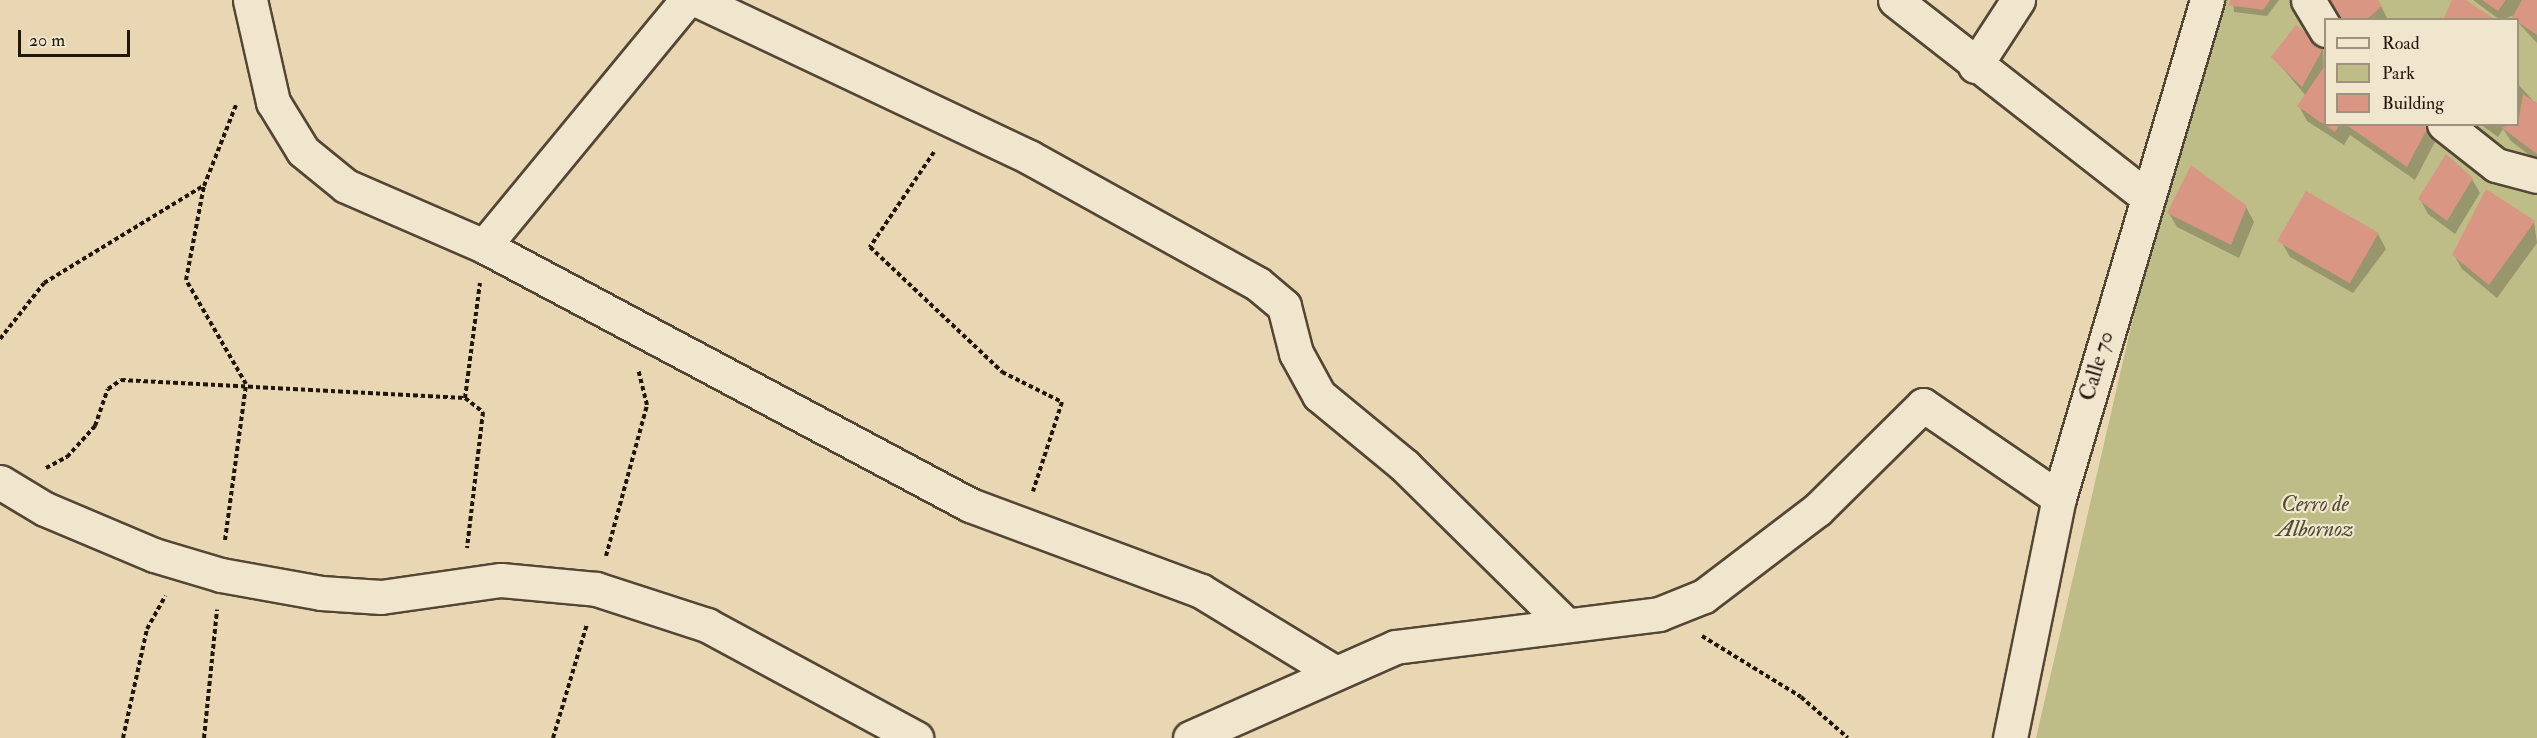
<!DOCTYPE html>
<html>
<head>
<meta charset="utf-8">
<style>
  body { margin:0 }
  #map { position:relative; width:2537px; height:738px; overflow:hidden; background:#e8d7b2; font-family:"IM FELL Double Pica",serif }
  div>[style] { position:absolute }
  .green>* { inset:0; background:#bebc87 }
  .shadow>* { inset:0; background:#0003 }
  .building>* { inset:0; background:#d99682; transform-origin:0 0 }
  .path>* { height:4px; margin-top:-2px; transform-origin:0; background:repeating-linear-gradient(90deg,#22160b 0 4.5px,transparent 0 7.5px) }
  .roads { filter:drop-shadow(2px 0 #544635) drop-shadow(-2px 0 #544635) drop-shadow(0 2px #544635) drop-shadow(0 -2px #544635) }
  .street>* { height:33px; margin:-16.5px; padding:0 16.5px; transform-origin:16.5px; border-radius:16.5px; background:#f0e5cd }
  .secondary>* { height:33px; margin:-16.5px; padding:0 16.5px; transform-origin:16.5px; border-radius:16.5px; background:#f0e5cd }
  span { translate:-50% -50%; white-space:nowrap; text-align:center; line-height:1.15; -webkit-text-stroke:4.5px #f0e5cd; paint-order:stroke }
  .street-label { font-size:22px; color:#22160b }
  .park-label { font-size:22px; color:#514830; font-style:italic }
  .legend { position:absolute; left:2324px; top:18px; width:195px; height:108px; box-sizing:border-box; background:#f0e5cd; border:2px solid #9e927f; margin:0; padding:8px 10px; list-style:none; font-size:18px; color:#22160b }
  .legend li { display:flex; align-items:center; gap:12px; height:30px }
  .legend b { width:30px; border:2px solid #9e927f }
  .scale { position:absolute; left:18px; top:30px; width:112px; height:27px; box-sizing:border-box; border:3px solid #22160b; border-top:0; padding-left:8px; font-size:18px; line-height:21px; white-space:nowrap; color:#22160b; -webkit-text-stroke:4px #f0e5cd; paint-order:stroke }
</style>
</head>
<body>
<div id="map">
  <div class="green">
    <div style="clip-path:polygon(evenodd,2224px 0,2537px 0,2537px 738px,2036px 738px,2160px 201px,2224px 0,2326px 20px,2518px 20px,2518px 124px,2326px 124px,2326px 20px)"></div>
  </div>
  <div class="shadow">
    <div style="clip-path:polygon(2233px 0,2279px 0,2267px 16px,2234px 12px)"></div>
    <div style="clip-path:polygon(2332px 0,2378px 0,2388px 20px,2343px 20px)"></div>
    <div style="clip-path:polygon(2454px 0,2463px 0,2492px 20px,2444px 20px)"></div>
    <div style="clip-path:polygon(2473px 0,2537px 0,2537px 43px,2512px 16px,2500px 20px)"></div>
    <div style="clip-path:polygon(2323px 48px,2326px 124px,2422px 124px,2435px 142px,2415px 180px,2350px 135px,2344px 145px,2307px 121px,2299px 106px,2306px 96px,2273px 57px)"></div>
    <div style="clip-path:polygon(2518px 84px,2537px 105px,2537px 161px,2511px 141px,2503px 129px,2498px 137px,2480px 124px,2518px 124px)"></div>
    <div style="clip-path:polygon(2472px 179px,2480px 193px,2455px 234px,2428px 214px,2420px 199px)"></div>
    <div style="clip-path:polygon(2307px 193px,2378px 234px,2386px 249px,2353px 293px,2290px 257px,2282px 243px)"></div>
    <div style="clip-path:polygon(2246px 207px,2254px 222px,2239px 258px,2177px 227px,2169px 213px)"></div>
    <div style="clip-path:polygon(2534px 222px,2537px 243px,2497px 298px,2462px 269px,2454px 255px)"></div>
  </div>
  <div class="building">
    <div style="clip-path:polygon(2231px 0,2270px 0,2263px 10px,2228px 5px)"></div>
    <div style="clip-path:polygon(2330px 0,2378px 0,2382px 6px,2366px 20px,2342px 20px)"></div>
    <div style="clip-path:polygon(2452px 0,2466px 0,2493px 18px,2443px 20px)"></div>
    <div style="clip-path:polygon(2482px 0,2506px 0,2498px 11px)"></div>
    <div style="clip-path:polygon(2522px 0,2537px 0,2537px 35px,2512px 18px)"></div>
    <div style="clip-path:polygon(2296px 25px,2324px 47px,2302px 87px,2271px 57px)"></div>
    <div style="clip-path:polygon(2326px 64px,2326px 124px,2340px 124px,2335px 132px,2297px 106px)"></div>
    <div style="clip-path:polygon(2523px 94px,2537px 103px,2537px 154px,2501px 127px,2518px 124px)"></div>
    <div style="clip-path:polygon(2345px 124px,2424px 124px,2428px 127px,2407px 167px)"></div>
    <div style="clip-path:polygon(2446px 154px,2473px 178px,2447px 221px,2418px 199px)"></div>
    <div style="clip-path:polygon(2191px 165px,2247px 206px,2231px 245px,2167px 213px)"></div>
    <div style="clip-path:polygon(2486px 189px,2535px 221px,2489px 285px,2452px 255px)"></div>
    <div style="left:2306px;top:191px;width:84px;height:58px;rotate:30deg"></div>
  </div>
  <div class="path">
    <div style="left:934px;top:152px;width:115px;rotate:124deg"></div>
    <div style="left:870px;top:247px;width:182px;rotate:43.4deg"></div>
    <div style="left:1002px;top:372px;width:67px;rotate:26.6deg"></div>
    <div style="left:1062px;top:402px;width:94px;rotate:108deg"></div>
    <div style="left:0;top:339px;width:71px;rotate:-51.8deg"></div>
    <div style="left:44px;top:283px;width:186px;rotate:-31.4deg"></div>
    <div style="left:465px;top:398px;width:116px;rotate:-82.6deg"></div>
    <div style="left:46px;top:468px;width:24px;rotate:-28deg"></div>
    <div style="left:67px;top:457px;width:42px;rotate:-47.9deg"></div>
    <div style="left:95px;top:426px;width:39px;rotate:-71deg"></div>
    <div style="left:108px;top:389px;width:16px;rotate:-35deg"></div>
    <div style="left:121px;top:380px;width:344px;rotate:3deg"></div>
    <div style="left:465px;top:398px;width:23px;rotate:38deg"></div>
    <div style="left:483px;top:412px;width:137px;rotate:96.7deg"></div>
    <div style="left:225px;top:540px;width:157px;rotate:-82.3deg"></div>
    <div style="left:246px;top:384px;width:120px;rotate:-120deg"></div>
    <div style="left:186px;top:280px;width:96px;rotate:-79.2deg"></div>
    <div style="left:204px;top:186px;width:87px;rotate:-68.4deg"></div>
    <div style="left:606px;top:556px;width:156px;rotate:-74.8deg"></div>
    <div style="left:647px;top:405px;width:37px;rotate:-104deg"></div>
    <div style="left:1702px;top:636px;width:116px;rotate:31.6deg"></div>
    <div style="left:1801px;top:697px;width:62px;rotate:41.1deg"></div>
    <div style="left:123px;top:738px;width:112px;rotate:-77.6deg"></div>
    <div style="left:147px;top:629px;width:38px;rotate:-61deg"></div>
    <div style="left:204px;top:738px;width:129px;rotate:-84.2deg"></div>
    <div style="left:553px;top:738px;width:119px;rotate:-73.4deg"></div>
  </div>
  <div class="roads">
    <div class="street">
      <div style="left:250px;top:0;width:105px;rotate:77.3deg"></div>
      <div style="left:273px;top:102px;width:57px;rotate:58.5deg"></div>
      <div style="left:303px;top:151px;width:55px;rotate:39.1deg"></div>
      <div style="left:346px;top:186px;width:150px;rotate:23.5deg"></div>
      <div style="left:484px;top:246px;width:551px;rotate:28.05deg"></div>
      <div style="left:970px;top:505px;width:246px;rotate:20.4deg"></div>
      <div style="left:1201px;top:591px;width:156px;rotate:31.3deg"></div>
      <div style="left:697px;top:0;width:367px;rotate:25.3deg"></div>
      <div style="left:1029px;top:157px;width:262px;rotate:29deg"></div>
      <div style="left:1258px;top:284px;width:34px;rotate:40deg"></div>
      <div style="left:1284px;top:306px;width:49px;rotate:75.7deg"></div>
      <div style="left:1296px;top:353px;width:48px;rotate:61.3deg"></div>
      <div style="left:1319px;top:395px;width:112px;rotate:39.5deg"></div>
      <div style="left:1405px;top:466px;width:225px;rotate:44.6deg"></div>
      <div style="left:1895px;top:0;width:318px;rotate:38deg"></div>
      <div style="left:2308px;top:0;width:35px;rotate:59deg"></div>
      <div style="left:1975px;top:66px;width:79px;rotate:-56.9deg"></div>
      <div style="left:2444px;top:124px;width:66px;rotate:38.3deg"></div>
      <div style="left:2496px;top:165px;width:42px;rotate:15deg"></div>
      <div style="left:484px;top:246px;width:319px;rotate:-50.5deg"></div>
      <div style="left:0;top:482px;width:52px;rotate:31deg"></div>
      <div style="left:45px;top:509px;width:118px;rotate:22.9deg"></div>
      <div style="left:154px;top:555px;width:70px;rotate:16.6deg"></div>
      <div style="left:221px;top:575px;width:102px;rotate:10.2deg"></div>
      <div style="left:321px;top:593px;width:60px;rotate:3.8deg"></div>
      <div style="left:381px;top:597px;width:121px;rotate:-8.1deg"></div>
      <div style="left:501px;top:580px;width:95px;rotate:5.4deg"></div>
      <div style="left:596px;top:589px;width:117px;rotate:18deg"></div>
      <div style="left:707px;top:625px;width:238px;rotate:28.4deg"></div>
      <div style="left:1190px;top:738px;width:224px;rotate:-23.9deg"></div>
      <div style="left:1395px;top:647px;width:266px;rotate:-7.1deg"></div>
      <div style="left:1659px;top:614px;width:48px;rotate:-21.8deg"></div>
      <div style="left:1704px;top:596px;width:142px;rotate:-37.3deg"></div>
      <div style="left:1817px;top:510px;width:149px;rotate:-44.7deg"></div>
      <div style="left:1923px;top:405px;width:165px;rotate:34.4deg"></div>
    </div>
    <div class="secondary">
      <div style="left:2010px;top:738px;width:245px;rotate:-78.5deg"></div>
      <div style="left:2059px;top:498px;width:520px;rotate:-73.45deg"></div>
    </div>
  </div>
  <div class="street-label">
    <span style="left:2097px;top:366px;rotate:-74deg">Calle 70</span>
  </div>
  <div class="park-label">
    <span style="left:2315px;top:517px">Cerro de<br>Albornoz</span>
  </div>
  <ul class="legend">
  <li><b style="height:8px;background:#f0e5cd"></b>Road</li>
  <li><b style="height:16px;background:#bebc87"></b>Park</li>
  <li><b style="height:16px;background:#d99682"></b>Building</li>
  </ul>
  <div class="scale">20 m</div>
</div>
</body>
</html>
